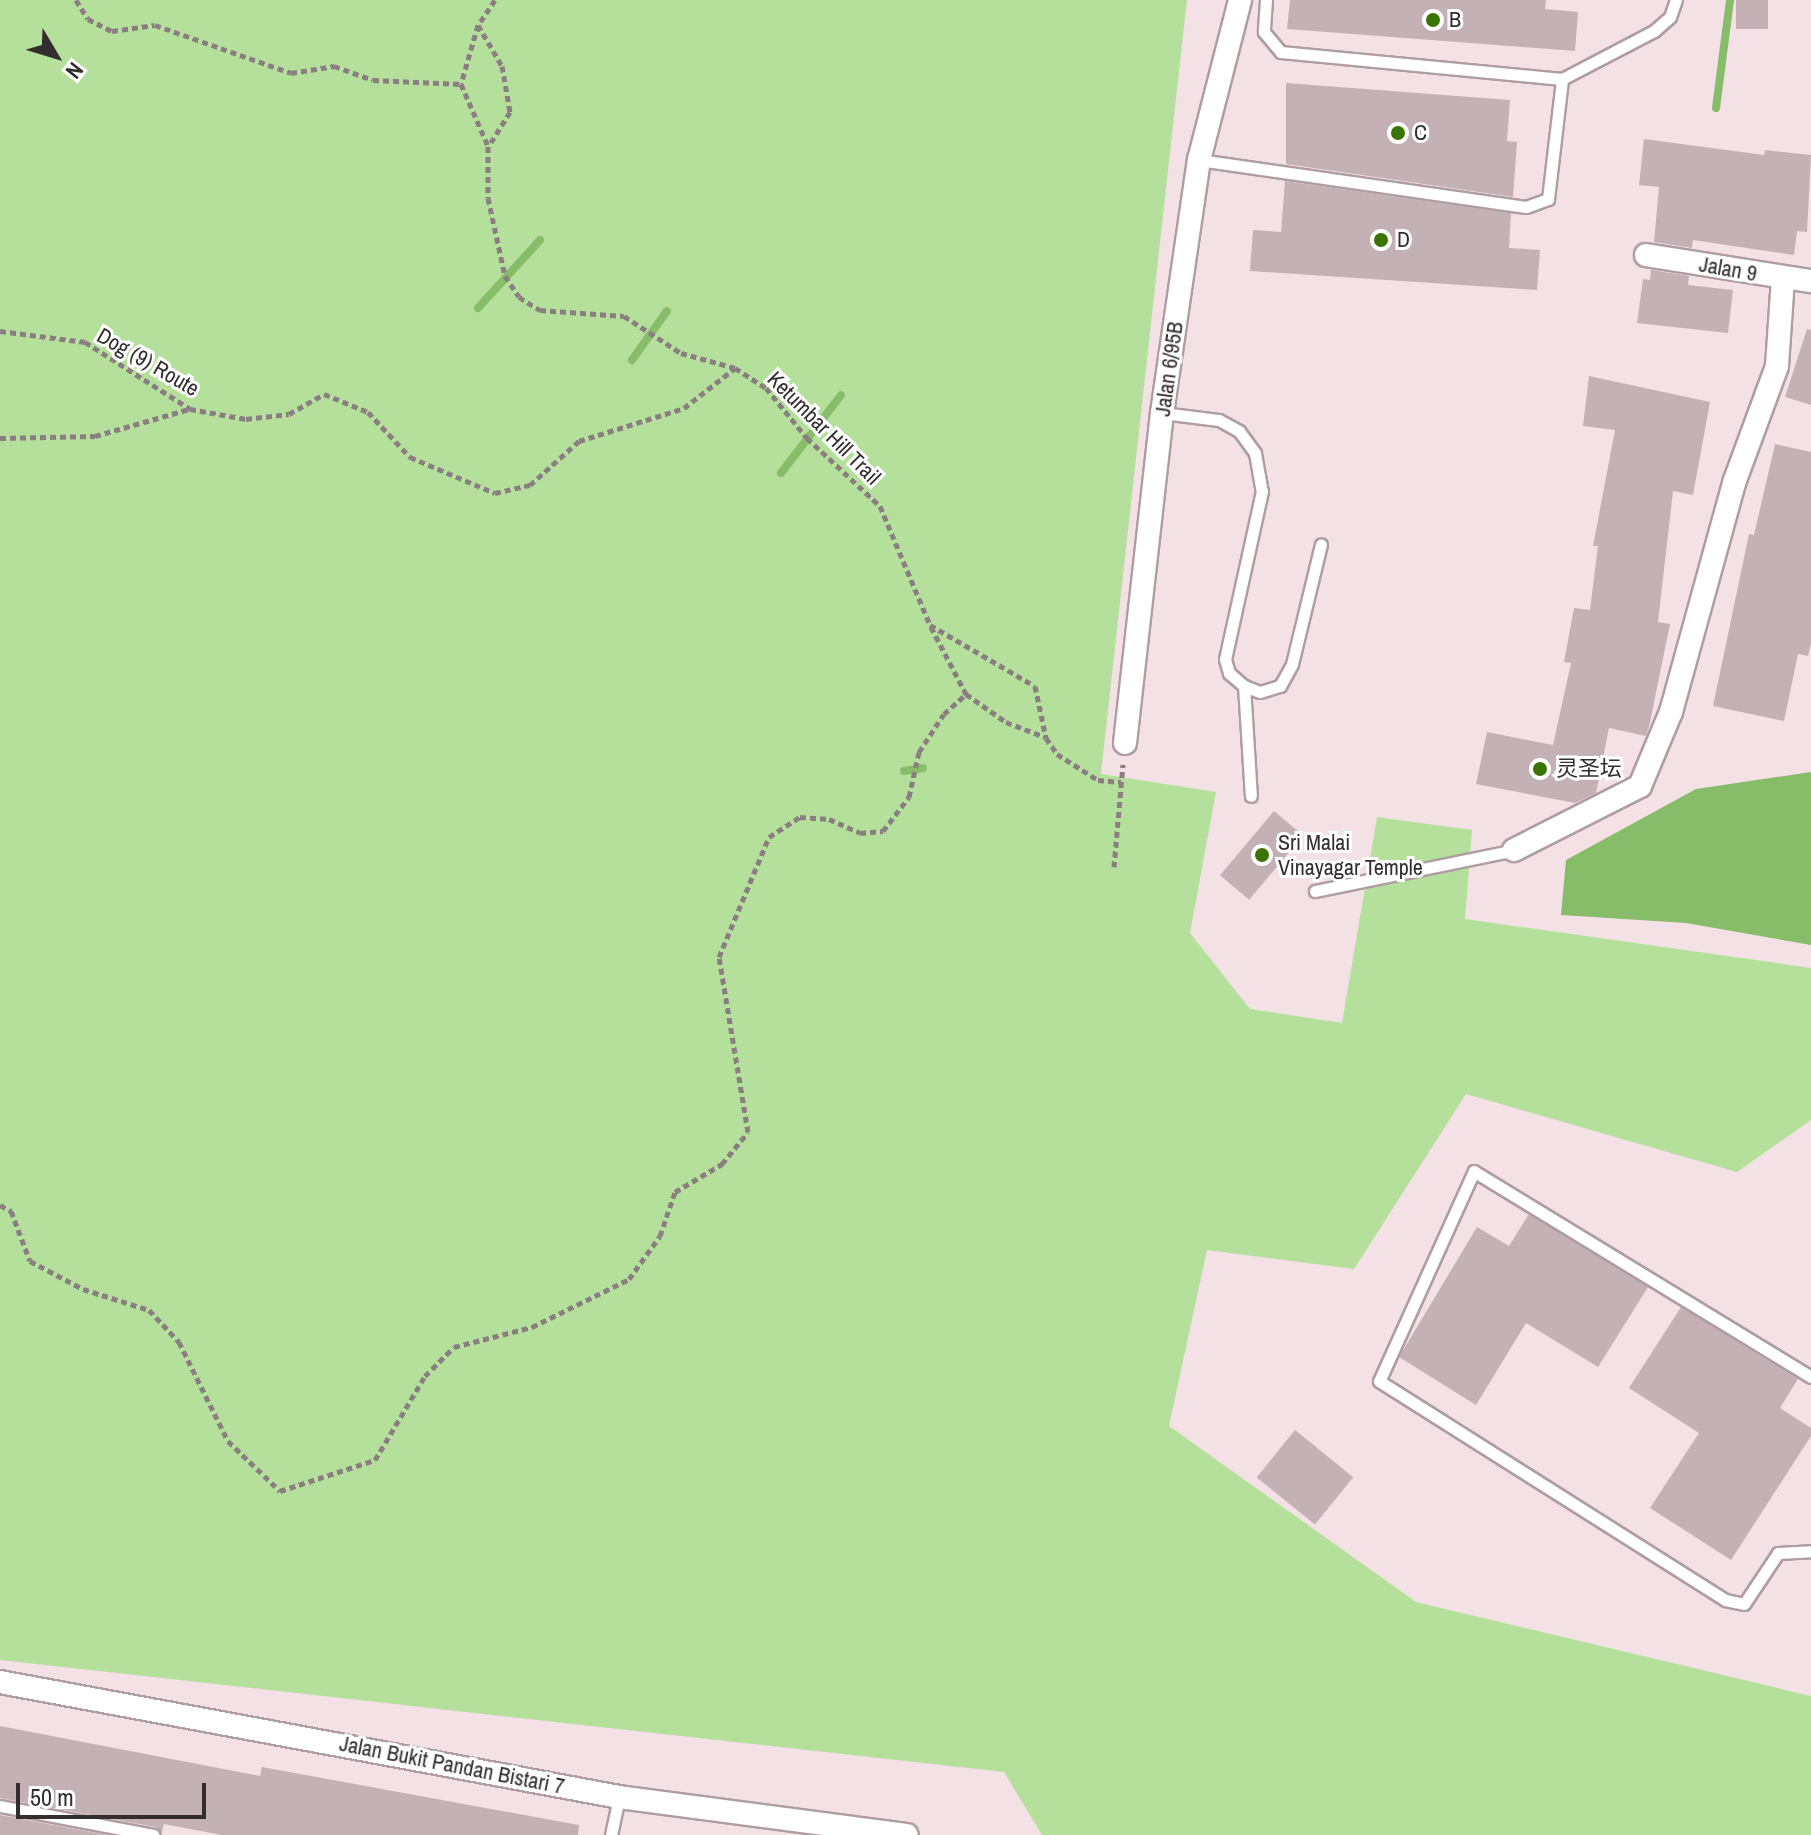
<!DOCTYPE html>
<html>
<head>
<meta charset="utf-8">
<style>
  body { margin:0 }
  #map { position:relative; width:1811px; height:1835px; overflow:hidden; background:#f4e1e6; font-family:"Archivo Narrow","Noto Sans SC",sans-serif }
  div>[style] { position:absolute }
  .green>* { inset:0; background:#b4e09c }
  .water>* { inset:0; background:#87bd69 }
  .stream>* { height:8px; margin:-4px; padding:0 4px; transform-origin:4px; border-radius:4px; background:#87bd69 }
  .building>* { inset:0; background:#c3b1b5; transform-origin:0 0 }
  .path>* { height:5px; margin-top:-2.5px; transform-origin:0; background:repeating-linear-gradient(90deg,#8b7e81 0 6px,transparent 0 10px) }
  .roads { filter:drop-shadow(2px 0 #af9da2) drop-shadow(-2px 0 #af9da2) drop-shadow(0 2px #af9da2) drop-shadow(0 -2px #af9da2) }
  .lane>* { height:11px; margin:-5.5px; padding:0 5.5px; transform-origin:5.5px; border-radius:5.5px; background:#fff }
  .street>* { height:22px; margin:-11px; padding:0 11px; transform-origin:11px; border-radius:11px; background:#fff }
  .dots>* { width:22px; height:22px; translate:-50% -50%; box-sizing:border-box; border:4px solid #fff; border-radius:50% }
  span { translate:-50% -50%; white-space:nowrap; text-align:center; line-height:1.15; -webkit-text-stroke:6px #fff; paint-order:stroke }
  .poi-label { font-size:22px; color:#342d2e }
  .left { translate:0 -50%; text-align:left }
  .street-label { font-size:22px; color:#342d2e }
  .north { position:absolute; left:16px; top:16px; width:80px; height:80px; -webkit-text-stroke:6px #fff; paint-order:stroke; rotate:128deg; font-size:22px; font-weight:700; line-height:32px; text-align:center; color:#342d2e }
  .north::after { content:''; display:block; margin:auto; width:28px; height:36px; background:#342d2e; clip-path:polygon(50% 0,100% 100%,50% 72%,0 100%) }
  .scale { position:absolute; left:16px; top:1783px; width:190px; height:36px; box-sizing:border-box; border:4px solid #342d2e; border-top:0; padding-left:10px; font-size:24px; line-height:28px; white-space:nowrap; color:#342d2e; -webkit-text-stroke:6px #fff; paint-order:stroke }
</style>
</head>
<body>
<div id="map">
  <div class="green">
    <div style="clip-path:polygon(0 0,1187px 0,1101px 774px,1216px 792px,1190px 933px,1250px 1009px,1342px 1023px,1377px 817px,1472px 830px,1465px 919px,1811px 968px,1811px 1120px,1737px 1172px,1466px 1094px,1354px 1269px,1207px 1250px,1169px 1426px,1416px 1602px,1811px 1696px,1811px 1835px,1042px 1835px,1004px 1772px,0 1660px)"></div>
  </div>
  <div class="water">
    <div style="clip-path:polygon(1811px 772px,1811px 945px,1686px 923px,1561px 915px,1566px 860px,1696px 789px)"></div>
  </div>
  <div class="stream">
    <div style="left:1716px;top:108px;width:109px;rotate:-82.6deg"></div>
    <div style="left:478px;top:308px;width:92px;rotate:-47.6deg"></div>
    <div style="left:632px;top:360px;width:60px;rotate:-54.5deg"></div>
    <div style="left:781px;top:473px;width:98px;rotate:-52.4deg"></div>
    <div style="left:904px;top:771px;width:19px;rotate:-9deg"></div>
  </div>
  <div class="building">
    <div style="clip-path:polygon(1290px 0,1546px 0,1545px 9px,1578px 12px,1575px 51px,1287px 29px)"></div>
    <div style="left:1736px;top:0;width:32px;height:29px"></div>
    <div style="clip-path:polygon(1286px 83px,1510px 100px,1507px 141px,1517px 142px,1513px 197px,1286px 164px)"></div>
    <div style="clip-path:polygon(1644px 139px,1764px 155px,1765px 150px,1811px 155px,1807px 232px,1797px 231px,1794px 255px,1693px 240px,1692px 248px,1654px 242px,1659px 187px,1639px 185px)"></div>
    <div style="clip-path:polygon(1285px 181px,1511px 213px,1509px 248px,1540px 250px,1537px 290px,1250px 271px,1253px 230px,1281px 232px)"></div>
    <div style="clip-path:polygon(1651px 270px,1689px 276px,1688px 285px,1733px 290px,1728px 333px,1637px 323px,1643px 279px,1650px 280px)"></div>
    <div style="clip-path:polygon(1807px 329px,1811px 330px,1811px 405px,1785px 397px)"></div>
    <div style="clip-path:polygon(1589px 376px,1710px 402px,1693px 495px,1673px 491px,1658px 622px,1670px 624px,1649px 727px,1646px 736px,1609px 728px,1596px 793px,1575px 803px,1476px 784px,1487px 732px,1553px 745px,1571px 663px,1564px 662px,1574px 608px,1590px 610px,1598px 546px,1593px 546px,1615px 430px,1583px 426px)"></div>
    <div style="clip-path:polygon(1775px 444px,1811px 452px,1811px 643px,1808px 656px,1798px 654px,1784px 721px,1713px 706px,1749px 534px,1754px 535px)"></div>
    <div style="left:1274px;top:811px;width:38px;height:84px;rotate:40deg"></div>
    <div style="clip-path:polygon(1529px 1214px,1648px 1287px,1598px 1367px,1526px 1323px,1476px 1405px,1399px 1357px,1477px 1227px,1509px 1246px)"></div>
    <div style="clip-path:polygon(1681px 1307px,1798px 1379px,1780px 1408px,1811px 1428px,1811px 1436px,1731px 1560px,1650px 1508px,1699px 1433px,1629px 1388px)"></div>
    <div style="left:1295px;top:1430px;width:75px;height:61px;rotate:39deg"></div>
    <div style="clip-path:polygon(0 1726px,260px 1776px,262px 1767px,579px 1825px,578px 1835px,222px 1835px,164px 1824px,161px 1835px,155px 1827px,0 1798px)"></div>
    <div style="clip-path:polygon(0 1815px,107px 1835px,0 1835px)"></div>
  </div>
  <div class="path">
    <div style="left:76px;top:0;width:22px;rotate:58deg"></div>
    <div style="left:88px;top:19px;width:27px;rotate:27deg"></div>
    <div style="left:112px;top:31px;width:43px;rotate:-7.9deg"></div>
    <div style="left:155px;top:25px;width:144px;rotate:19.4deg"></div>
    <div style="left:291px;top:73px;width:44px;rotate:-9.2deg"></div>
    <div style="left:334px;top:66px;width:41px;rotate:19.7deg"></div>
    <div style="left:373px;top:80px;width:88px;rotate:2.6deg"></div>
    <div style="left:495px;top:0;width:30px;rotate:124deg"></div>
    <div style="left:478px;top:25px;width:61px;rotate:106.1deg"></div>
    <div style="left:461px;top:84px;width:68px;rotate:66.5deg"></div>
    <div style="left:488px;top:146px;width:52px;rotate:90deg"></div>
    <div style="left:488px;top:198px;width:80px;rotate:77.7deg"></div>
    <div style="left:505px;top:276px;width:25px;rotate:56deg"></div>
    <div style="left:519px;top:297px;width:25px;rotate:32deg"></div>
    <div style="left:540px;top:310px;width:84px;rotate:4.1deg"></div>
    <div style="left:624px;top:316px;width:68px;rotate:33deg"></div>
    <div style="left:681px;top:353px;width:56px;rotate:15.5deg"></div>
    <div style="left:735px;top:368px;width:37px;rotate:33deg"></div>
    <div style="left:766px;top:388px;width:65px;rotate:50.6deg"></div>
    <div style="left:807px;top:438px;width:100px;rotate:43deg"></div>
    <div style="left:880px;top:506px;width:129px;rotate:67.2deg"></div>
    <div style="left:930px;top:625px;width:121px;rotate:30.2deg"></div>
    <div style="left:1035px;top:686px;width:53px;rotate:78.1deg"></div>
    <div style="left:1046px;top:738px;width:19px;rotate:55deg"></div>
    <div style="left:1057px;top:754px;width:49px;rotate:32.4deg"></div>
    <div style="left:1098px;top:780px;width:23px;rotate:5deg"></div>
    <div style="left:478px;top:25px;width:48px;rotate:59.7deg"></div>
    <div style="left:502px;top:66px;width:47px;rotate:80.1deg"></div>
    <div style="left:510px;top:112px;width:40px;rotate:122deg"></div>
    <div style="left:0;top:331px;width:86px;rotate:7.4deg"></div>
    <div style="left:85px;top:342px;width:125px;rotate:32.5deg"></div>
    <div style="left:190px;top:409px;width:57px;rotate:10.1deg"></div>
    <div style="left:246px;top:419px;width:43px;rotate:-6.6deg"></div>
    <div style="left:289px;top:414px;width:40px;rotate:-29.7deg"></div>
    <div style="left:324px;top:394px;width:48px;rotate:22.2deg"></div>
    <div style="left:368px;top:412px;width:62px;rotate:47deg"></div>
    <div style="left:410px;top:457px;width:92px;rotate:23deg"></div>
    <div style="left:495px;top:493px;width:36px;rotate:-13deg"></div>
    <div style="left:530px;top:485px;width:66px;rotate:-41.9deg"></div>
    <div style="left:579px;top:441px;width:110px;rotate:-17.4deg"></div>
    <div style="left:684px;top:408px;width:63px;rotate:-38deg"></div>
    <div style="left:0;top:438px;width:95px;rotate:-1.2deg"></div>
    <div style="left:95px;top:436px;width:98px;rotate:-16deg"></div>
    <div style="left:931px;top:627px;width:76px;rotate:62.4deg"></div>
    <div style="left:966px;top:694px;width:49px;rotate:35deg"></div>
    <div style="left:1006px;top:722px;width:42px;rotate:21deg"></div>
    <div style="left:1114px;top:867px;width:103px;rotate:-85deg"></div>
    <div style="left:0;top:1205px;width:13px;rotate:29deg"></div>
    <div style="left:11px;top:1211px;width:53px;rotate:69.2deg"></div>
    <div style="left:30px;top:1261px;width:60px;rotate:27.8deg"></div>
    <div style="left:83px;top:1289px;width:69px;rotate:17.7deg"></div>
    <div style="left:149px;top:1310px;width:44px;rotate:46.8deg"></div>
    <div style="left:179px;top:1342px;width:110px;rotate:63.7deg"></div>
    <div style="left:228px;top:1441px;width:72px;rotate:43.9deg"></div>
    <div style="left:280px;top:1491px;width:100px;rotate:-18.1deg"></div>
    <div style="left:375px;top:1460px;width:98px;rotate:-59.2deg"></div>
    <div style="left:425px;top:1376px;width:41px;rotate:-45deg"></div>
    <div style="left:454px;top:1347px;width:81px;rotate:-14.4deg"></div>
    <div style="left:532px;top:1327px;width:108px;rotate:-26.3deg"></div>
    <div style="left:629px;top:1279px;width:53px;rotate:-54.2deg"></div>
    <div style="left:660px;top:1236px;width:46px;rotate:-71.2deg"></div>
    <div style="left:675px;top:1192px;width:55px;rotate:-30.8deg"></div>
    <div style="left:722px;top:1164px;width:41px;rotate:-50.9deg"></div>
    <div style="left:748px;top:1132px;width:177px;rotate:-99.4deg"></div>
    <div style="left:719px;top:957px;width:130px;rotate:-67.4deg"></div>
    <div style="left:769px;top:837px;width:37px;rotate:-33deg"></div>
    <div style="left:800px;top:817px;width:29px;rotate:4deg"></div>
    <div style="left:829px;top:819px;width:34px;rotate:24deg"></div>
    <div style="left:860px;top:833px;width:23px;rotate:-5deg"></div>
    <div style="left:883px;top:831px;width:43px;rotate:-52.6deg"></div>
    <div style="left:909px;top:797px;width:46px;rotate:-77.5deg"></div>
    <div style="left:919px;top:752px;width:45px;rotate:-56.7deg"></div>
    <div style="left:944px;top:714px;width:30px;rotate:-42deg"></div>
  </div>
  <div class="roads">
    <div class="lane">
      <div style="left:1266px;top:0;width:32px;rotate:94deg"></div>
      <div style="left:1264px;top:32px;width:26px;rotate:50deg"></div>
      <div style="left:1281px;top:52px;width:282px;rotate:5.5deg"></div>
      <div style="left:1199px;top:160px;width:330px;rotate:8.2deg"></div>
      <div style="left:1526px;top:207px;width:23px;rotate:-20deg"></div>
      <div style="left:1548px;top:199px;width:121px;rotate:-83.3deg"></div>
      <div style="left:1562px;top:79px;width:104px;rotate:-27.6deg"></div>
      <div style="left:1654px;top:31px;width:21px;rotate:-41deg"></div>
      <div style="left:1670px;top:17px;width:18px;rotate:-71deg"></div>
      <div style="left:1162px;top:413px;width:57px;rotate:7deg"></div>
      <div style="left:1219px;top:420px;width:23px;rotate:29deg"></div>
      <div style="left:1239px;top:431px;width:27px;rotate:54deg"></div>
      <div style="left:1255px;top:453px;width:39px;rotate:80deg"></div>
      <div style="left:1262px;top:491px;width:172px;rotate:102.4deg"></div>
      <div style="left:1225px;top:659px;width:15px;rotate:74deg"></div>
      <div style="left:1229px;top:673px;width:20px;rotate:41deg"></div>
      <div style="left:1244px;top:686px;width:17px;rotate:21deg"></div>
      <div style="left:1260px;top:692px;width:21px;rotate:-17deg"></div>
      <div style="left:1280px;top:686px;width:25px;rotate:-61deg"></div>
      <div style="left:1292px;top:664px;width:123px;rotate:-76.4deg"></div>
      <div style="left:1244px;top:686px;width:110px;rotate:86.4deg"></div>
      <div style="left:1315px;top:891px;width:203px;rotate:-11.6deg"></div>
      <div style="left:1811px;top:1377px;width:395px;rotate:-148.6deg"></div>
      <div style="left:1474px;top:1171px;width:230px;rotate:114.3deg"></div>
      <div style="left:1379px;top:1381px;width:409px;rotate:32.3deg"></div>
      <div style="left:1725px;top:1600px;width:19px;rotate:12deg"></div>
      <div style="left:1744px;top:1604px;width:61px;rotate:-56.3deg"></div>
      <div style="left:1778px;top:1553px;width:33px;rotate:-3deg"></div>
      <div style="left:0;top:1806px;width:156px;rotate:10.7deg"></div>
      <div style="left:611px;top:1835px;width:39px;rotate:-78deg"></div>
    </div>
    <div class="street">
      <div style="left:1646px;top:255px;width:167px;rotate:9deg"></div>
      <div style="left:1125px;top:743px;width:332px;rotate:-83.6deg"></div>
      <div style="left:1162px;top:413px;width:256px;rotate:-81.7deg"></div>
      <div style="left:1199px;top:160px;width:165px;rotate:-75.6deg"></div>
      <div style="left:1514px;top:850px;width:141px;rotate:-26.9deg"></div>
      <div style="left:1640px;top:786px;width:80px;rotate:-67.3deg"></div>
      <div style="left:1671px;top:712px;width:238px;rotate:-74.6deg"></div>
      <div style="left:1734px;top:483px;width:125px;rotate:-69.8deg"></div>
      <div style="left:1777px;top:366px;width:87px;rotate:-86.1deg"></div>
      <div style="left:0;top:1682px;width:630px;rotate:10.52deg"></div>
      <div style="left:619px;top:1797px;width:290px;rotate:7.5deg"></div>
    </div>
  </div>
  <div class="dots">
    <div style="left:1433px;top:20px;background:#3a7405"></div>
    <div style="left:1398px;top:133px;background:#3a7405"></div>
    <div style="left:1381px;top:240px;background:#3a7405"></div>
    <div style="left:1540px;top:769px;background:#3a7405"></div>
    <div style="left:1262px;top:855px;background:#3a7405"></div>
  </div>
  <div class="poi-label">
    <span class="left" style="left:1449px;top:20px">B</span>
    <span class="left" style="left:1414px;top:133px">C</span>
    <span class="left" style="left:1397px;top:240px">D</span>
    <span class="left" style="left:1556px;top:769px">灵圣坛</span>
    <span class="left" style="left:1278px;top:855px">Sri Malai<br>Vinayagar Temple</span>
  </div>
  <div class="street-label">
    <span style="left:1728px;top:269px;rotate:10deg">Jalan 9</span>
    <span style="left:148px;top:362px;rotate:30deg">Dog (9) Route</span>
    <span style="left:1169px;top:369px;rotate:-82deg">Jalan 6/95B</span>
    <span style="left:824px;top:428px;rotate:45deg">Ketumbar Hill Trail</span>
    <span style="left:452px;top:1765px;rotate:11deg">Jalan Bukit Pandan Bistari 7</span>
  </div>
  <div class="north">N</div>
  <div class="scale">50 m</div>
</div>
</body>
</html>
